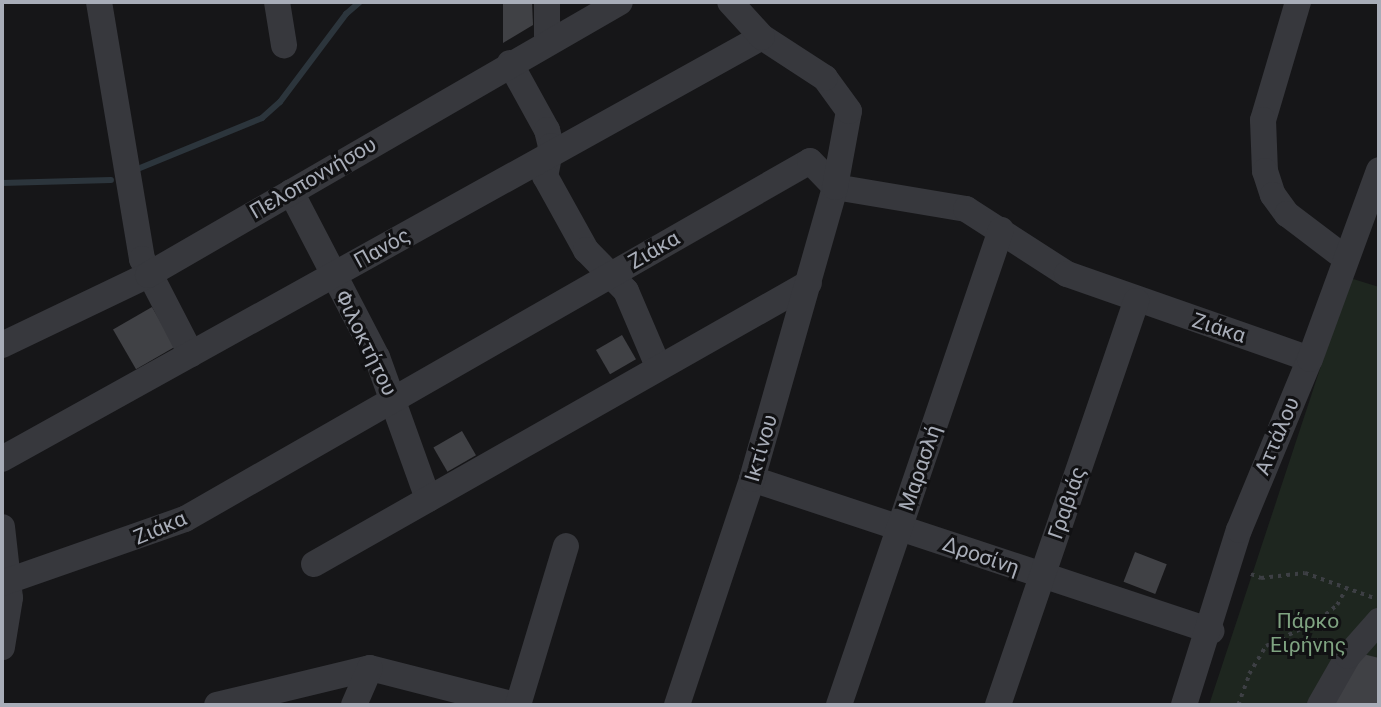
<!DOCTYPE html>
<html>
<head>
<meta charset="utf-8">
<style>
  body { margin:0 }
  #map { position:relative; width:1381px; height:707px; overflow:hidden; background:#161618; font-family:Roboto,sans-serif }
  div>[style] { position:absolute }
  .green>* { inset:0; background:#1e261f }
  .stream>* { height:6px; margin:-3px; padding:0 3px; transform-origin:3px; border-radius:3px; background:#2c353c }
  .building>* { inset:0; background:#404145; transform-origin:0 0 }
  .path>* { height:3.5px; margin-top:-1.75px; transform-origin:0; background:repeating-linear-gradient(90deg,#3d3f44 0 3.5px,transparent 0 8.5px) }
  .minor>* { height:26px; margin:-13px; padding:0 13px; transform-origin:13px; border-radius:13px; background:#37383d }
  span { translate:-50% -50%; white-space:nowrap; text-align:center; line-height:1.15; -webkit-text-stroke:6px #111113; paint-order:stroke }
  .street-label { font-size:21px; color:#a8adb8 }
  .park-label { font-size:21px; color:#7fa381 }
  .frame { position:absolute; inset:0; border:4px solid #a8adb8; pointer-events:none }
</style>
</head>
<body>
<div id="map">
  <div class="green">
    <div style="clip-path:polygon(1350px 278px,1379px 287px,1379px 705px,1209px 705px)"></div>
  </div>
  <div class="stream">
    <div style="left:140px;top:168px;width:132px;rotate:-22.3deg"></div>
    <div style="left:262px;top:118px;width:24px;rotate:-42deg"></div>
    <div style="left:280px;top:102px;width:110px;rotate:-53.1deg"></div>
    <div style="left:346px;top:14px;width:18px;rotate:-41deg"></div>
    <div style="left:2px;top:183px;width:109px;rotate:-1.6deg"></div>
  </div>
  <div class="building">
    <div style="clip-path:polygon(503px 2px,532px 2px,533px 25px,503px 43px)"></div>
    <div style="left:152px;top:307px;width:46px;height:45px;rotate:60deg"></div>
    <div style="left:622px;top:335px;width:28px;height:30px;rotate:60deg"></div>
    <div style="left:462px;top:431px;width:28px;height:33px;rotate:60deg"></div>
    <div style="left:1135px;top:552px;width:34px;height:32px;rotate:21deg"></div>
    <div style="clip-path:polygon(1359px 653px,1379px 658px,1379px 705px,1331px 705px)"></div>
  </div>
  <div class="path">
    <div style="left:1251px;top:574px;width:11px;rotate:22deg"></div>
    <div style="left:1261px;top:578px;width:44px;rotate:-6.5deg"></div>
    <div style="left:1305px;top:573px;width:73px;rotate:19.9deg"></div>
    <div style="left:1238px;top:705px;width:33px;rotate:-70deg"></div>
    <div style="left:1249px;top:674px;width:33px;rotate:-59deg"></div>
    <div style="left:1266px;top:646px;width:59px;rotate:-26.1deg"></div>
    <div style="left:1319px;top:620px;width:23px;rotate:-40deg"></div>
    <div style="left:1337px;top:605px;width:18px;rotate:-61deg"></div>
  </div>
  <div class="minor">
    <div style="left:99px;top:2px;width:261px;rotate:80.5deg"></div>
    <div style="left:142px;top:259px;width:107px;rotate:62.7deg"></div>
    <div style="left:277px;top:2px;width:44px;rotate:80.8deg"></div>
    <div style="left:1298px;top:2px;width:123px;rotate:106.5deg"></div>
    <div style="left:1263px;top:120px;width:51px;rotate:87.8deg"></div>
    <div style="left:1265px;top:171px;width:25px;rotate:72deg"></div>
    <div style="left:1273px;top:195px;width:24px;rotate:54deg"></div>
    <div style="left:1287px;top:214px;width:73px;rotate:37.2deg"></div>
    <div style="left:547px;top:42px;width:40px;rotate:-90deg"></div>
    <div style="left:510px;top:63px;width:77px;rotate:61.1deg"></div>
    <div style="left:547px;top:130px;width:16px;rotate:76deg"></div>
    <div style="left:551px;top:146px;width:31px;rotate:101deg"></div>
    <div style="left:545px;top:176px;width:85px;rotate:61deg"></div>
    <div style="left:586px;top:250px;width:57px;rotate:45.7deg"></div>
    <div style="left:626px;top:291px;width:82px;rotate:66.9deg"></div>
    <div style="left:291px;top:192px;width:186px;rotate:62.5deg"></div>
    <div style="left:377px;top:357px;width:151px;rotate:70.2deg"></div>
    <div style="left:2px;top:345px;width:162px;rotate:-25.6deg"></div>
    <div style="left:148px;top:275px;width:545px;rotate:-30.04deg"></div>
    <div style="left:2px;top:459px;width:869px;rotate:-29.04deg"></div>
    <div style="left:752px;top:479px;width:484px;rotate:18.3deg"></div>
    <div style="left:2px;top:527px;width:71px;rotate:83.6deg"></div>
    <div style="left:10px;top:598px;width:50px;rotate:99.3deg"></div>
    <div style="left:314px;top:564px;width:569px;rotate:-29.58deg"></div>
    <div style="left:2px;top:583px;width:194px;rotate:-19.3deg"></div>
    <div style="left:185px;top:519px;width:720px;rotate:-29.8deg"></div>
    <div style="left:810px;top:161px;width:36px;rotate:46deg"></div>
    <div style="left:835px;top:187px;width:133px;rotate:9.5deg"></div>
    <div style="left:966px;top:209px;width:120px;rotate:32.8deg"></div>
    <div style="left:1067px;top:274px;width:257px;rotate:19.3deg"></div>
    <div style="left:217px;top:705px;width:157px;rotate:-13.6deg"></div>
    <div style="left:370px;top:668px;width:150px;rotate:14.3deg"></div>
    <div style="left:354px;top:705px;width:40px;rotate:-66.6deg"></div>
    <div style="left:518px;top:705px;width:166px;rotate:-73.2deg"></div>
    <div style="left:677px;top:705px;width:238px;rotate:-71.6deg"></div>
    <div style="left:752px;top:479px;width:304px;rotate:-74.1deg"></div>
    <div style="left:835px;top:187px;width:77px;rotate:-79.6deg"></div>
    <div style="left:849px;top:111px;width:41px;rotate:-126deg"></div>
    <div style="left:825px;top:78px;width:75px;rotate:-146.9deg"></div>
    <div style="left:762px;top:37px;width:47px;rotate:-132.4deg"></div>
    <div style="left:839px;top:705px;width:502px;rotate:-71.17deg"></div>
    <div style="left:998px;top:705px;width:427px;rotate:-71.1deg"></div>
    <div style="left:1184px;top:705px;width:183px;rotate:-72.6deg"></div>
    <div style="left:1239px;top:530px;width:185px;rotate:-67.5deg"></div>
    <div style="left:1310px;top:359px;width:201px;rotate:-69.9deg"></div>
    <div style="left:1320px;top:705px;width:56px;rotate:-60.3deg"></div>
    <div style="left:1348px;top:656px;width:47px;rotate:-48.5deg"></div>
  </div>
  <div class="street-label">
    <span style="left:313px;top:178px;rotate:-30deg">Πελοποννήσου</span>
    <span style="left:382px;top:248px;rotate:-29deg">Πανός</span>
    <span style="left:654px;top:250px;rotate:-30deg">Ζιάκα</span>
    <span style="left:1219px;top:328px;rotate:18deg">Ζιάκα</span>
    <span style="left:366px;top:343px;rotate:64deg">Φιλοκτήτου</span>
    <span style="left:1277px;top:436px;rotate:-67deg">Αττάλου</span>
    <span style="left:761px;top:448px;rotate:-74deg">Ικτίνου</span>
    <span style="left:920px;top:468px;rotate:-71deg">Μαρασλή</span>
    <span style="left:1067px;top:503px;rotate:-71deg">Γραβιάς</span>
    <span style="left:160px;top:528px;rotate:-23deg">Ζιάκα</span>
    <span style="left:981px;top:556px;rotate:19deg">Δροσίνη</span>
  </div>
  <div class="park-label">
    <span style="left:1308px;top:633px">Πάρκο<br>Ειρήνης</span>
  </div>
  <div class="frame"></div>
</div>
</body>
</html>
